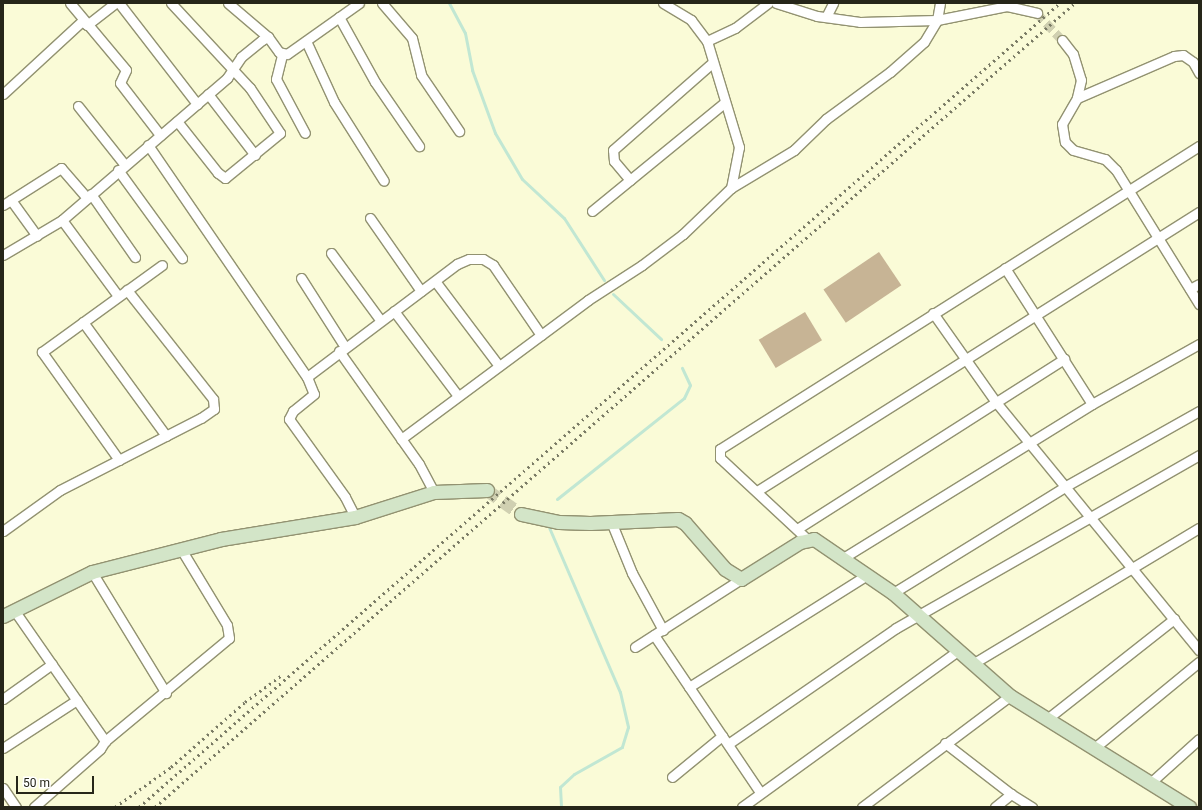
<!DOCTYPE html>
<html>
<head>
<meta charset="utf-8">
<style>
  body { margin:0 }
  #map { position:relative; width:1202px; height:810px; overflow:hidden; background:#fafbd7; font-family:Roboto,sans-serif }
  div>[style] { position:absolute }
  .stream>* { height:3px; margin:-1.5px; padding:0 1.5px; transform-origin:1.5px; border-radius:1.5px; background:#c1e7d3 }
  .building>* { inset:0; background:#c7b495; transform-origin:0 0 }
  .street-tunnel>* { height:9px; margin-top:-4.5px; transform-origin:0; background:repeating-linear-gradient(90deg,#d0d0b1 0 9px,transparent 0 13.5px) }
  .secondary-tunnel>* { height:13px; margin-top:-6.5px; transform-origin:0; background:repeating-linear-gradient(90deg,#d0d0b1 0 13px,transparent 0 19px) }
  .roads { filter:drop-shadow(1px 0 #929271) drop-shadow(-1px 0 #929271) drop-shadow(0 1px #929271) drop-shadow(0 -1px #929271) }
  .street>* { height:9px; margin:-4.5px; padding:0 4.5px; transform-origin:4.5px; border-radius:4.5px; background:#fff }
  .secondary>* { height:13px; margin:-6.5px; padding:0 6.5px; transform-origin:6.5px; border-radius:6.5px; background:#d3e5c8 }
  .rail>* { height:3px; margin-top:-1.5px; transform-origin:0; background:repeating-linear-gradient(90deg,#797a64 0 2px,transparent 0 6px) }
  span { translate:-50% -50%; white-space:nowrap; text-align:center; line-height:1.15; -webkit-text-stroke:3px #fff; paint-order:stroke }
  .frame { position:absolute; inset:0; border:4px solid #262619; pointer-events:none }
  .scale { position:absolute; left:16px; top:776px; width:78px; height:18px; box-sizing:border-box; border:2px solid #262619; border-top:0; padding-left:5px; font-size:12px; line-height:14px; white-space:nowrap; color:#262619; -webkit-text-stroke:3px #fff; paint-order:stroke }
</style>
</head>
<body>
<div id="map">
  <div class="stream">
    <div style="left:449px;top:3px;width:34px;rotate:62deg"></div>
    <div style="left:465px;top:33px;width:38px;rotate:79deg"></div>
    <div style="left:472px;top:70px;width:67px;rotate:69.9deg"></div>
    <div style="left:495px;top:133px;width:53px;rotate:59.6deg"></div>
    <div style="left:522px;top:179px;width:57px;rotate:42.9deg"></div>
    <div style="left:564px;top:218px;width:74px;rotate:57.2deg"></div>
    <div style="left:613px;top:294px;width:66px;rotate:43.2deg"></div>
    <div style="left:557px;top:499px;width:162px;rotate:-38.5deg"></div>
    <div style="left:684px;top:398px;width:14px;rotate:-65deg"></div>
    <div style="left:690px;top:385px;width:19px;rotate:-115deg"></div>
    <div style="left:548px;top:525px;width:182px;rotate:66.7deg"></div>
    <div style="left:620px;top:692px;width:36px;rotate:77deg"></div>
    <div style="left:628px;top:727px;width:21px;rotate:107deg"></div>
    <div style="left:622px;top:747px;width:55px;rotate:150.6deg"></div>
    <div style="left:574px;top:774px;width:19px;rotate:137deg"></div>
    <div style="left:560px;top:787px;width:20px;rotate:87deg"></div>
  </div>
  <div class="building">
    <div style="left:879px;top:252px;width:40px;height:67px;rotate:56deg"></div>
    <div style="left:805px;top:312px;width:33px;height:54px;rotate:59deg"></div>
  </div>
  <div class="street-tunnel">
    <div style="left:1037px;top:13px;width:37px;rotate:47deg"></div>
  </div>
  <div class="secondary-tunnel">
    <div style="left:487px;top:490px;width:42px;rotate:35.2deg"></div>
  </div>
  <div class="roads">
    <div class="street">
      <div style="left:70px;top:3px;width:87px;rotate:50.1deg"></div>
      <div style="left:126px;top:70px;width:14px;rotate:115deg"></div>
      <div style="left:120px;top:83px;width:66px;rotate:52.4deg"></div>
      <div style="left:119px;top:3px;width:128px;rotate:52.3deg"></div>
      <div style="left:171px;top:3px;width:116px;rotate:47.1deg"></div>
      <div style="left:250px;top:88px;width:54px;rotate:56.3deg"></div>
      <div style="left:280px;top:133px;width:71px;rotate:140.7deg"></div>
      <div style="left:225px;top:178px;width:9px;rotate:-144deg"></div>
      <div style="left:218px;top:173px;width:66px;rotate:-128.3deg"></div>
      <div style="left:228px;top:3px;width:52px;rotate:40.4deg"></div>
      <div style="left:382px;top:3px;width:46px;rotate:49.4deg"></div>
      <div style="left:412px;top:38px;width:38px;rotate:76deg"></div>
      <div style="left:421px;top:75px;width:68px;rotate:55.8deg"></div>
      <div style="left:663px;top:3px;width:33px;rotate:31deg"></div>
      <div style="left:691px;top:20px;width:26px;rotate:53deg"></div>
      <div style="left:707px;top:41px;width:111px;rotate:73.2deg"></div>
      <div style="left:739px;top:147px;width:42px;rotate:101deg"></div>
      <div style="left:776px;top:3px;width:43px;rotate:17.6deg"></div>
      <div style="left:817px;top:16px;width:43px;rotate:7.9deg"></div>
      <div style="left:860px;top:22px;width:77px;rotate:-1.5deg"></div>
      <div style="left:937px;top:20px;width:71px;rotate:-11.3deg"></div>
      <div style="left:1007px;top:6px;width:31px;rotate:13deg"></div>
      <div style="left:339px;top:17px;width:74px;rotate:61deg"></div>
      <div style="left:375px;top:82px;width:78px;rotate:55.5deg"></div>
      <div style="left:826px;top:17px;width:16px;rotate:-63deg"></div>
      <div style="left:1062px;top:40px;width:18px;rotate:52deg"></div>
      <div style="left:1073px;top:54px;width:27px;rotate:73deg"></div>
      <div style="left:1081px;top:80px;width:18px;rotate:103deg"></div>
      <div style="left:1077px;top:98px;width:30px;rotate:120deg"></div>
      <div style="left:1062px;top:124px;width:18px;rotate:81deg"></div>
      <div style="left:1065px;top:142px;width:11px;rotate:45deg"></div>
      <div style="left:1073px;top:150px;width:33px;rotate:16deg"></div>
      <div style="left:1105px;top:159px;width:16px;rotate:45deg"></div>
      <div style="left:1116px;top:170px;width:158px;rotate:58.2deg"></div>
      <div style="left:306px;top:41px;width:67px;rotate:65.3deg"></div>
      <div style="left:334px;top:102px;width:93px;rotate:57.7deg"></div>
      <div style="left:707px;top:41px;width:31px;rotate:-25deg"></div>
      <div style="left:735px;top:28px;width:41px;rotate:-37.1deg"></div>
      <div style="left:282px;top:55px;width:25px;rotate:104deg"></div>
      <div style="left:276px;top:79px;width:61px;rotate:61.8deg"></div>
      <div style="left:3px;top:94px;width:108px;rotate:-42.7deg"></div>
      <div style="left:82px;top:21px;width:6px;rotate:39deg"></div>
      <div style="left:87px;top:25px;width:36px;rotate:-38deg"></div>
      <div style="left:208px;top:94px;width:77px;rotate:52.4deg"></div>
      <div style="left:1077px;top:98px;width:106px;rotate:-23.4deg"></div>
      <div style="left:1174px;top:56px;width:9px;rotate:-6deg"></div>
      <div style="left:1183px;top:55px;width:12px;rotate:35deg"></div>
      <div style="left:1193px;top:62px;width:13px;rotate:61deg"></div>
      <div style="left:78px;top:106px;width:75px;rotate:51.5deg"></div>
      <div style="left:148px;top:145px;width:281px;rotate:55.6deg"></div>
      <div style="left:307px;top:377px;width:18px;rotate:68deg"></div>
      <div style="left:314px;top:394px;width:27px;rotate:141deg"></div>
      <div style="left:293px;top:411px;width:9px;rotate:117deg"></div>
      <div style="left:289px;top:419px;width:96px;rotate:54.3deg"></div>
      <div style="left:345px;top:497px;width:22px;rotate:63deg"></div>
      <div style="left:118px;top:170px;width:109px;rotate:54deg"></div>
      <div style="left:630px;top:180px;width:25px;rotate:-130deg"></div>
      <div style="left:614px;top:161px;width:11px;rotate:-95deg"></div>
      <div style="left:613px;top:150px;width:132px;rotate:-41.3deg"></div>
      <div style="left:91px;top:194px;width:77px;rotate:55.1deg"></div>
      <div style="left:11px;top:200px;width:44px;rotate:54.2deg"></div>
      <div style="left:3px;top:205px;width:69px;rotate:-32.5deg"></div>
      <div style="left:61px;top:168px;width:40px;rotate:49deg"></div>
      <div style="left:592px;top:211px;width:171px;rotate:-39.3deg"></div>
      <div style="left:370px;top:218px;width:89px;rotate:55.1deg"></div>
      <div style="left:62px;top:220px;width:94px;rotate:53.6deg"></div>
      <div style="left:331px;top:253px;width:84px;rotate:53.7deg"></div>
      <div style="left:3px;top:255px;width:69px;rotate:-30.7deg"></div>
      <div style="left:62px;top:220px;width:218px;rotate:-40.7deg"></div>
      <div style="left:227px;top:78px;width:25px;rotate:-56deg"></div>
      <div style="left:241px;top:57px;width:27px;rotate:-39deg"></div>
      <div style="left:262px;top:40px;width:7px;rotate:-27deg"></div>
      <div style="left:268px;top:37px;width:19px;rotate:54deg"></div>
      <div style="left:279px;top:52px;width:8px;rotate:14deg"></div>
      <div style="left:287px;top:54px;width:88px;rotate:-35.3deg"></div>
      <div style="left:1005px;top:268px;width:161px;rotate:57.4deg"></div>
      <div style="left:301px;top:278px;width:82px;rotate:57.5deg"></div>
      <div style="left:435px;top:281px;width:106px;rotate:53deg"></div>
      <div style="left:1190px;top:289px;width:10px;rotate:-29deg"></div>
      <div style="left:394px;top:311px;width:106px;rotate:53deg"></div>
      <div style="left:933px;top:313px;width:108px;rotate:54.8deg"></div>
      <div style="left:995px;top:401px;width:322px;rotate:50.7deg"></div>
      <div style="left:83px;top:322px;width:141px;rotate:53.9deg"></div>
      <div style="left:339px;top:351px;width:138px;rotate:54.7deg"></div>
      <div style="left:419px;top:464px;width:32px;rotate:62deg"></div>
      <div style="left:307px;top:377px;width:188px;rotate:-37deg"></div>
      <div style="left:457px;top:264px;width:13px;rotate:-23deg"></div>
      <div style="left:469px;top:259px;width:14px"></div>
      <div style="left:483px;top:259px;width:12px;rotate:31deg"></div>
      <div style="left:493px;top:265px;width:85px;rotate:55.6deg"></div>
      <div style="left:401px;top:439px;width:233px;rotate:-36.6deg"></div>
      <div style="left:588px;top:300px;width:64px;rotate:-32.9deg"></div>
      <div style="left:642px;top:265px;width:51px;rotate:-37.1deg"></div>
      <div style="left:683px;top:234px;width:66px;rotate:-43.8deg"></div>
      <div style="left:731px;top:188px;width:74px;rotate:-31.1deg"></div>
      <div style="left:794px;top:150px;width:45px;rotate:-44.1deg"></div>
      <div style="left:826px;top:119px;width:79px;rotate:-36.3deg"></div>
      <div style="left:890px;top:72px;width:45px;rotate:-41.4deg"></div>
      <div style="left:924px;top:42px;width:26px;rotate:-59deg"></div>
      <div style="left:937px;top:20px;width:17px;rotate:-80deg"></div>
      <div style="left:119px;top:460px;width:133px;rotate:-125.5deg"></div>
      <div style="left:42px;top:352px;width:148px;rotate:-35.9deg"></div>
      <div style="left:757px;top:491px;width:523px;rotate:-32.26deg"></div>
      <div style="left:612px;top:524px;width:53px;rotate:67.8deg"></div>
      <div style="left:632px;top:573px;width:65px;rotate:61.5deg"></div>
      <div style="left:797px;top:529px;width:317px;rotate:-32.5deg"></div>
      <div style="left:3px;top:531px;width:70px;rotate:-35.7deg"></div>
      <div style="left:60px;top:490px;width:158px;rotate:-27.1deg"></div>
      <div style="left:201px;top:418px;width:16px;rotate:-35deg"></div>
      <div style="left:214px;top:409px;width:10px;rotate:-96deg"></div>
      <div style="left:213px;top:399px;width:139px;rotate:-128.3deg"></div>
      <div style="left:807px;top:539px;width:119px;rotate:-137deg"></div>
      <div style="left:720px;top:458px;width:9px;rotate:-90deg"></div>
      <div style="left:720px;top:449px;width:567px;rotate:-32.32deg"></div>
      <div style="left:843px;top:558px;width:293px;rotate:-31.7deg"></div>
      <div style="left:1092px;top:404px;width:123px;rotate:-29.3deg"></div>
      <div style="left:92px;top:572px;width:142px;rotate:58.6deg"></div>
      <div style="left:893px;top:593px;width:203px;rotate:-31.7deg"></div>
      <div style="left:1066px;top:486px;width:153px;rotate:-29.4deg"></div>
      <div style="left:14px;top:610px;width:160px;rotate:55.2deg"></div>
      <div style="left:105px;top:741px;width:9px;rotate:122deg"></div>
      <div style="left:100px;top:749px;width:88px;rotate:138.7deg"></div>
      <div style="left:654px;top:635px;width:189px;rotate:56deg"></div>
      <div style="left:635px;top:647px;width:126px;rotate:-32.7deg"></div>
      <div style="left:974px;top:663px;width:262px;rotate:-31deg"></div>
      <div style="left:689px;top:687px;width:210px;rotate:-32.2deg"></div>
      <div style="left:3px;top:699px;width:60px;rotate:-35.5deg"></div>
      <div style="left:1047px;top:719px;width:162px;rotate:-38.2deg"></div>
      <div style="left:105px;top:741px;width:161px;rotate:-39.7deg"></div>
      <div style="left:229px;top:638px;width:13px;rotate:-99deg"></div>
      <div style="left:227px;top:625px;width:89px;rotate:-121.2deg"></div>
      <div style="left:945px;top:743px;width:83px;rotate:37.7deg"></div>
      <div style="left:728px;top:744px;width:204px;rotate:-34.6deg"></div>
      <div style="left:896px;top:628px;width:349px;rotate:-29.7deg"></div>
      <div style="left:3px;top:748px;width:88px;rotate:-33deg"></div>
      <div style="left:1093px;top:749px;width:137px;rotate:-39.4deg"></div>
      <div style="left:672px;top:777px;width:65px;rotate:-39.4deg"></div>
      <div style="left:1149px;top:784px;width:67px;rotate:-42deg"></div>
      <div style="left:3px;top:788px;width:23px;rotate:56deg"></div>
      <div style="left:742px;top:807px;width:268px;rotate:-35.9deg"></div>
      <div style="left:862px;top:807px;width:185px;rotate:-36.9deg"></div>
      <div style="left:995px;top:807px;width:21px;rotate:-39deg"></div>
      <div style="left:1011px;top:794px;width:25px;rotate:32deg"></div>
    </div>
    <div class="secondary">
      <div style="left:521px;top:514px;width:39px;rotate:12deg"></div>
      <div style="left:559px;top:522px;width:31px;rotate:2deg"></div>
      <div style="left:590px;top:523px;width:88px;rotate:-2.6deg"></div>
      <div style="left:678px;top:519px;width:8px;rotate:30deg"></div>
      <div style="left:685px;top:523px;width:61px;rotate:49deg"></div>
      <div style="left:725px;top:569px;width:19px;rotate:32deg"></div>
      <div style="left:741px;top:579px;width:70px;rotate:-32.1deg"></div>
      <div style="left:800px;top:542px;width:14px;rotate:-12deg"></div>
      <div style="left:814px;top:539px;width:96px;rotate:34.4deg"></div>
      <div style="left:893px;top:593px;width:156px;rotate:41.4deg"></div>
      <div style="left:1010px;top:696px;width:211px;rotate:31.8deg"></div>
      <div style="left:3px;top:616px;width:99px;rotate:-26.3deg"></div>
      <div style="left:92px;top:572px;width:133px;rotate:-14.3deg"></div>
      <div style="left:221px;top:539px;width:136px;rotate:-9.3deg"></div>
      <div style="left:355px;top:517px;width:83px;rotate:-17.6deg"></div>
      <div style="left:434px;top:492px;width:53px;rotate:-2.2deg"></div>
    </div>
  </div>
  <div class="rail">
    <div style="left:115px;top:807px;width:69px;rotate:-35.5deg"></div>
    <div style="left:171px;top:767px;width:98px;rotate:-41.3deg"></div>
    <div style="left:245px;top:702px;width:46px;rotate:-36.1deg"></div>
    <div style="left:139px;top:807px;width:1223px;rotate:-41.12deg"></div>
    <div style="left:155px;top:807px;width:1222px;rotate:-41.15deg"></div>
  </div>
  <div class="frame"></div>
  <div class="scale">50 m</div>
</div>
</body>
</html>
